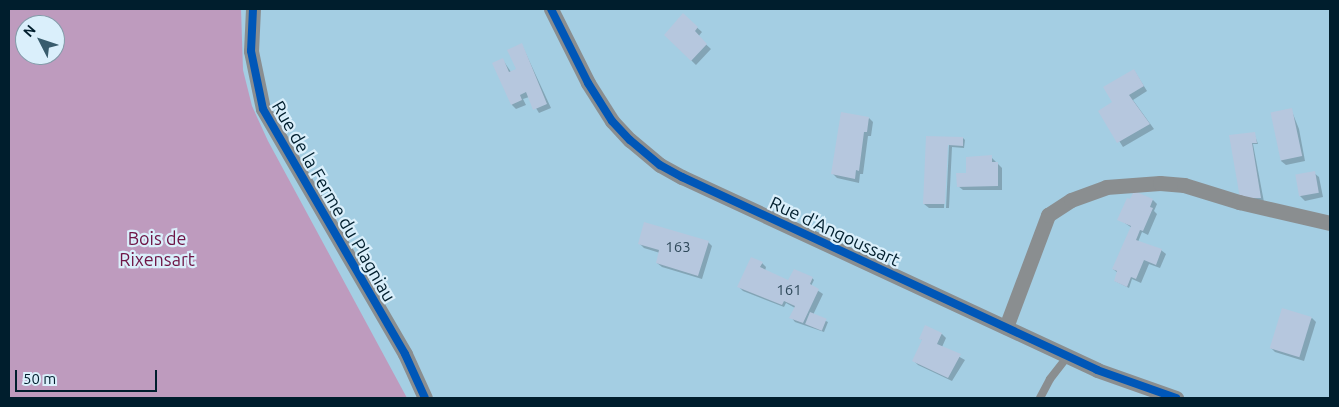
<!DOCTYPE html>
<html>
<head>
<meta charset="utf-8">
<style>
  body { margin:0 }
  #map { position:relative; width:1339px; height:407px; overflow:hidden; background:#a4cee3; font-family:Ubuntu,sans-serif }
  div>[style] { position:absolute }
  .forest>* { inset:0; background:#be9bbe }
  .shadow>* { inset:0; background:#0003 }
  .building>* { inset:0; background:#b6c7de; transform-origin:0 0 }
  .service>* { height:8px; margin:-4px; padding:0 4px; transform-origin:4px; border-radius:4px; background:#8a8e90 }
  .minor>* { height:15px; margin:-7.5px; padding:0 7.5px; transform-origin:7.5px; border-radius:7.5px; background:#8a8e90 }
  .cycleway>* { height:8px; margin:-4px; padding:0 4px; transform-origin:4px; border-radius:4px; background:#0057b8 }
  span { translate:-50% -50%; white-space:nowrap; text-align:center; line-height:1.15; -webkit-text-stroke:4.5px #daeffb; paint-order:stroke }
  .number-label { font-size:15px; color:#2e4859 }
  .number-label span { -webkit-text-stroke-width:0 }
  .street-label { font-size:18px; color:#001e2d }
  .park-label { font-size:18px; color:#6e1546 }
  .frame { position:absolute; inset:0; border:10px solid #001e2d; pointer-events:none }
  .north { position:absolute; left:15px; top:15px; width:50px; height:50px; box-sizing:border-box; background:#daeffb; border:1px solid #839ba9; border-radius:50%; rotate:311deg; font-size:14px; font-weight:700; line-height:20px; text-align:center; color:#001e2d }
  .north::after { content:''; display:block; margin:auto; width:18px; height:22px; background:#395c6d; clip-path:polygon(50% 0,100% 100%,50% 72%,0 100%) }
  .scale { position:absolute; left:15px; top:370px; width:142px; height:22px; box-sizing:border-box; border:2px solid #001e2d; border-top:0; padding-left:6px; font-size:15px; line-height:18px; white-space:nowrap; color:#001e2d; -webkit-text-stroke:4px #daeffb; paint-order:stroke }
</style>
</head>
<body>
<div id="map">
  <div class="forest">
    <div style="clip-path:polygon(evenodd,9px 9px,241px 9px,243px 70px,252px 106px,268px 141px,407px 398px,9px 398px,9px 9px,25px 25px,55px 25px,55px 55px,25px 55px,25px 25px)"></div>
  </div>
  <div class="shadow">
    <div style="clip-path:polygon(683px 15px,702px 32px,698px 37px,711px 49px,696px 65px,665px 35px)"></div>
    <div style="clip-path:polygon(522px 45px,551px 108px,539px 113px,529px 97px,523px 99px,526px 105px,516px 109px,512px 105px,494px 64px,503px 60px,511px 72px,518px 70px)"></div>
    <div style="clip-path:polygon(1134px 70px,1147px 91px,1133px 100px,1154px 129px,1123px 147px,1100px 111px,1114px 103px)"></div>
    <div style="clip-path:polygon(1291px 109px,1299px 129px,1305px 161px,1286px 165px,1281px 161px)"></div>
    <div style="clip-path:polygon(869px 118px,873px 122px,871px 136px,868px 136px,863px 174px,860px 174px,859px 183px,837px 178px,833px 174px)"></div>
    <div style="clip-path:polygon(1254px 133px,1258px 144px,1253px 144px,1264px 202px,1246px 202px,1235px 162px)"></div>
    <div style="clip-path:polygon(927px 137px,963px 138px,965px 140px,964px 148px,952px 147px,949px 208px,946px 208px,949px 145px,947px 143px,944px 208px,929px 208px,924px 204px)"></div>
    <div style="clip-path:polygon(991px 157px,1002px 168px,1002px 190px,963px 190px,958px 186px,967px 174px)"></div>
    <div style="clip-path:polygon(1314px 173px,1319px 177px,1323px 197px,1305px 201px,1300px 196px)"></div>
    <div style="clip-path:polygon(1153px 200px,1157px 204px,1154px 211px,1157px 214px,1148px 235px,1142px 232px,1138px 242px,1161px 250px,1166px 254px,1160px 268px,1149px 264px,1141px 283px,1132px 279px,1129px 288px,1115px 281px,1118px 273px,1113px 269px,1132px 228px,1119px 219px)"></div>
    <div style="clip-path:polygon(708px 242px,712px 246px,702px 279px,662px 267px,657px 263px,660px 253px,644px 248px,639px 243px)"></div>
    <div style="clip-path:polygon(762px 263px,766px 267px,765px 271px,788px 281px,812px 278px,814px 280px,811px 286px,823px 294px,813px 315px,828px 322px,824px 332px,795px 322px,791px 317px,795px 308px,786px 303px,784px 307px,743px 291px,739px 287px)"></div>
    <div style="clip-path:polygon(1312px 318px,1316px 322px,1304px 361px,1275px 352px,1271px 348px)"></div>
    <div style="clip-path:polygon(942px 334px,946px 338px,942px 347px,965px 360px,952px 381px,918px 365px,914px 361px,923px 341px,920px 338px)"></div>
  </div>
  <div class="building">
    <div style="clip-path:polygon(683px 13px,698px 27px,695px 31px,707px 44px,691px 61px,664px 35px)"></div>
    <div style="clip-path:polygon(522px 43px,547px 104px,533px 110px,526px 92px,520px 95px,522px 100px,511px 105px,492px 63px,503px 58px,509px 72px,516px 69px,507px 50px)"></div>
    <div style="clip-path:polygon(1134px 69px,1144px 86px,1129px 95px,1150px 124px,1117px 143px,1098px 111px,1112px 102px,1103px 87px)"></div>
    <div style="left:1292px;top:108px;width:49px;height:22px;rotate:78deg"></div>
    <div style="clip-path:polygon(841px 112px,869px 117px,867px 132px,864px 132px,859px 171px,856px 170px,855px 179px,831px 174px)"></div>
    <div style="clip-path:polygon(1255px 132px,1257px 143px,1252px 143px,1261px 198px,1240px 198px,1229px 135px)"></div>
    <div style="clip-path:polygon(926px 136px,963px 137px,963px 146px,948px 145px,945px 204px,923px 204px)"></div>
    <div style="clip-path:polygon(992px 155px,992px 162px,998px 162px,998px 186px,957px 187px,956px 173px,966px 173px,966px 157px)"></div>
    <div style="left:1315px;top:171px;width:22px;height:20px;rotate:80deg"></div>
    <div style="clip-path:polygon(1134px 191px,1153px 199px,1150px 207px,1153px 208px,1143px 231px,1140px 230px,1136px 240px,1162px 249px,1156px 265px,1144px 260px,1136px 279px,1131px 277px,1127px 287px,1114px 281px,1117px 271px,1112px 269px,1131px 226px,1117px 220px,1127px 198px,1130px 199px)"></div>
    <div style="clip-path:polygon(644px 222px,709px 241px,698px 276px,656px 263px,659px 250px,638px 244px)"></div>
    <div style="clip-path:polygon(751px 257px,763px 262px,760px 267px,788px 280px,794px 269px,813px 277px,810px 284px,819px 289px,803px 323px,789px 318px,795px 306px,784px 301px,782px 305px,737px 287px)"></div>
    <div style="left:1282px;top:308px;width:31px;height:42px;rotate:17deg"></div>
    <div style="left:810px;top:312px;width:18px;height:13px;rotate:22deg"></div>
    <div style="clip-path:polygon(925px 325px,942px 333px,937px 344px,961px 354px,948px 378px,912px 361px,922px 340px,919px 339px)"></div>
  </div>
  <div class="service">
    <div style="left:1040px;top:398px;width:21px;rotate:-62deg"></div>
    <div style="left:1050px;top:379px;width:29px;rotate:-52deg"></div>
  </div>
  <div class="minor">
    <div style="left:253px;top:9px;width:42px;rotate:92.7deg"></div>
    <div style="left:251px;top:51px;width:59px;rotate:78.3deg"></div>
    <div style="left:263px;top:109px;width:283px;rotate:59.9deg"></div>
    <div style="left:405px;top:354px;width:48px;rotate:65.6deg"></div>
    <div style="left:551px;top:9px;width:83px;rotate:63.4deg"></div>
    <div style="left:588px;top:83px;width:45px;rotate:57.7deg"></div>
    <div style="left:612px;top:121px;width:26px;rotate:47deg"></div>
    <div style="left:630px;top:140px;width:39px;rotate:40deg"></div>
    <div style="left:660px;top:165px;width:25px;rotate:29deg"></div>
    <div style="left:682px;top:177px;width:458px;rotate:24.9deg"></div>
    <div style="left:1097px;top:370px;width:84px;rotate:19.5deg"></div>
    <div style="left:1006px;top:327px;width:120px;rotate:-69.4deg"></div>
    <div style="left:1048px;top:215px;width:27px;rotate:-33deg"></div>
    <div style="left:1071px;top:200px;width:37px;rotate:-20deg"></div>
    <div style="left:1106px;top:187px;width:54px;rotate:-4.2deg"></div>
    <div style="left:1160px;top:183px;width:24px;rotate:5deg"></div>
    <div style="left:1184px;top:185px;width:58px;rotate:17.2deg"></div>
    <div style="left:1239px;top:202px;width:93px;rotate:13deg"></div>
  </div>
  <div class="cycleway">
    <div style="left:253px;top:9px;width:42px;rotate:92.7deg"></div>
    <div style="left:251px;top:51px;width:59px;rotate:78.3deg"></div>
    <div style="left:263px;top:109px;width:283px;rotate:59.9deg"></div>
    <div style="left:405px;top:354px;width:48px;rotate:65.6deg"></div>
    <div style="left:551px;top:9px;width:83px;rotate:63.4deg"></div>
    <div style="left:588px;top:83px;width:45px;rotate:57.7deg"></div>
    <div style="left:612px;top:121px;width:26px;rotate:47deg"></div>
    <div style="left:630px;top:140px;width:39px;rotate:40deg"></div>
    <div style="left:660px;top:165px;width:25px;rotate:29deg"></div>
    <div style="left:682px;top:177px;width:458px;rotate:24.9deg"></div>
    <div style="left:1097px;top:370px;width:84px;rotate:19.5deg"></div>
  </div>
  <div class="number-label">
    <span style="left:678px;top:247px">163</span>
    <span style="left:789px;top:290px">161</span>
  </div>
  <div class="street-label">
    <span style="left:334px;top:201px;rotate:60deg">Rue de la Ferme du Plagniau</span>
    <span style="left:835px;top:231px;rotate:25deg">Rue d'Angoussart</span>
  </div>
  <div class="park-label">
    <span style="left:157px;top:249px">Bois de<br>Rixensart</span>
  </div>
  <div class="frame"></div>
  <div class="north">N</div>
  <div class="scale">50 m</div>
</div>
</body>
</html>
